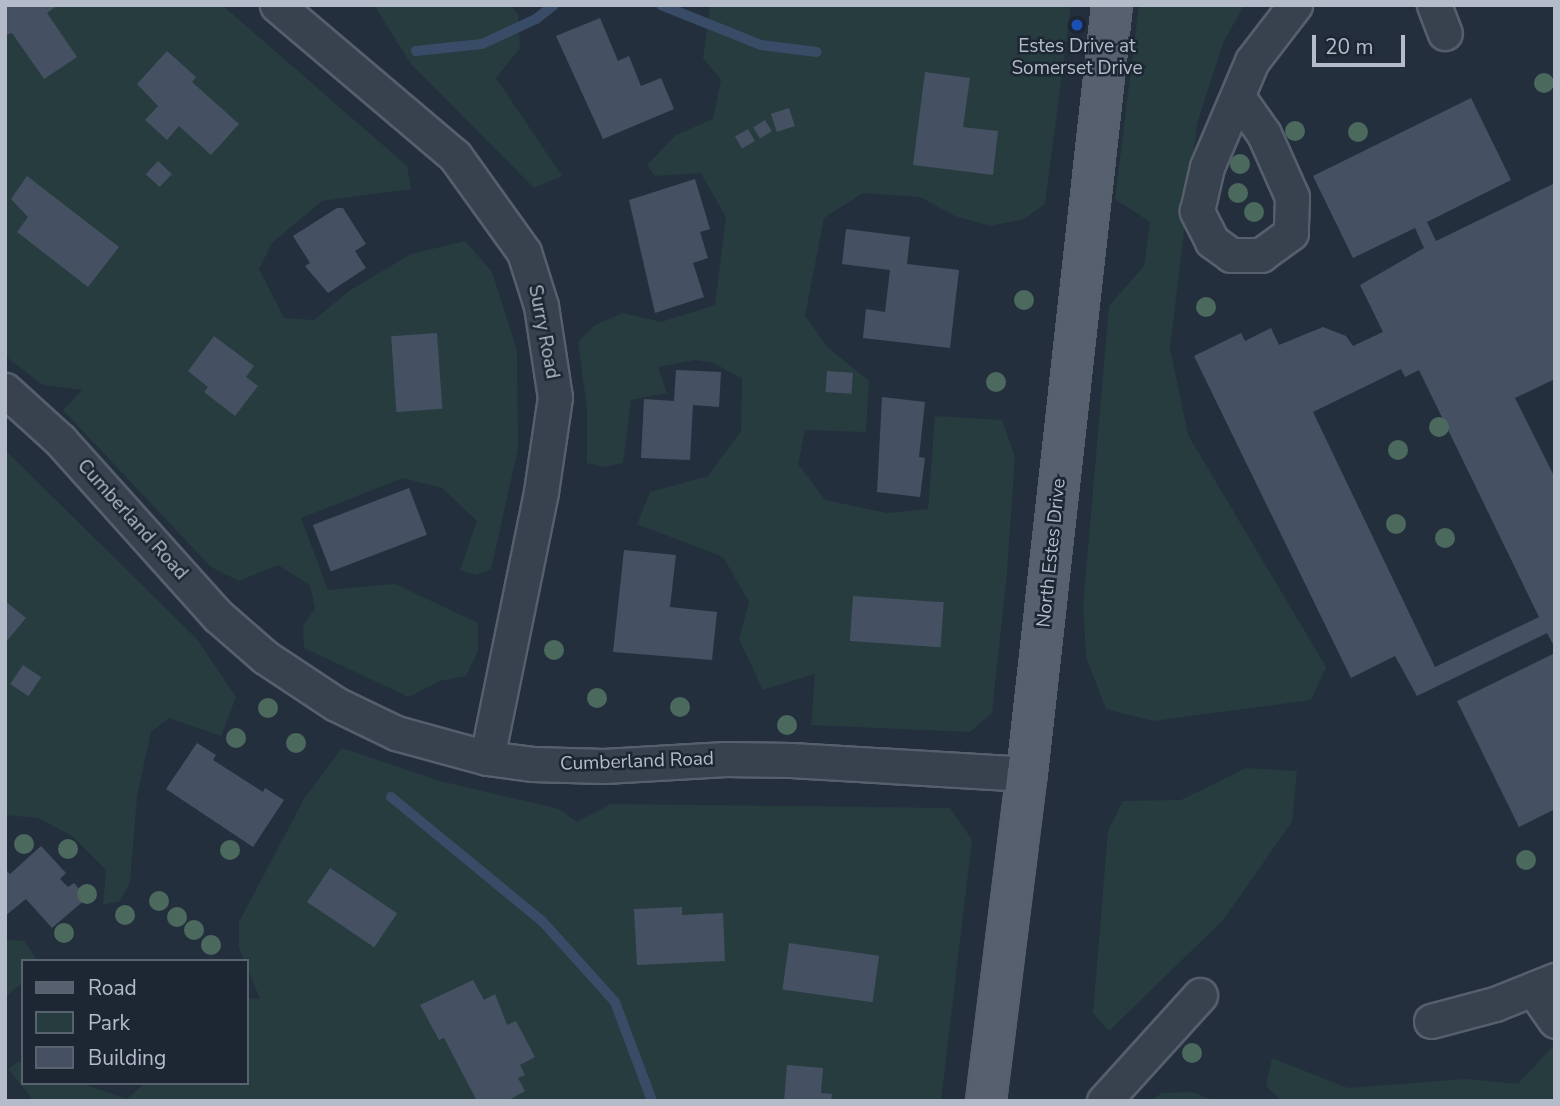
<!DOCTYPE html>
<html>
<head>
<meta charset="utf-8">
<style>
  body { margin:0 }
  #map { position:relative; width:1560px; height:1106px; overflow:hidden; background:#242f3e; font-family:"Nunito Sans",sans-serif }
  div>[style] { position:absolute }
  .green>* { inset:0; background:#263c3f }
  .stream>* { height:10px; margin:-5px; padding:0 5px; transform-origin:5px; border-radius:5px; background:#394c67 }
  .building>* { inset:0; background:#455162; transform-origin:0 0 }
  .roads { filter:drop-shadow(2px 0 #565f6c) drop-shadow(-2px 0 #565f6c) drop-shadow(0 2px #565f6c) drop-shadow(0 -2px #565f6c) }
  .minor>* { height:33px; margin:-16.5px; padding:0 16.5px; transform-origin:16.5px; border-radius:16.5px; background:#38414e }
  .major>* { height:38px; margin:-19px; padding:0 19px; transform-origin:19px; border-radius:19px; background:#56606e }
  .trees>* { width:20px; height:20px; margin:-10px; border-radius:50%; background:#4b6a5d }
  .dots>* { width:19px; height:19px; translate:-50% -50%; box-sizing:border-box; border:4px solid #1d2633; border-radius:50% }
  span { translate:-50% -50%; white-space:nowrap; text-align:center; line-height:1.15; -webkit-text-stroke:5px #1d2633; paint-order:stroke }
  .poi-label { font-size:19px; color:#b4bcc9 }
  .street-label { font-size:19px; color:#b4bcc9 }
  .frame { position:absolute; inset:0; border:7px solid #b4bcc9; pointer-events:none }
  .legend { position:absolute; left:21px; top:959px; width:228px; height:126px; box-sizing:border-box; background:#1d2633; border:2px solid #59626f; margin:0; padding:9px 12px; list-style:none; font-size:21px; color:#b4bcc9 }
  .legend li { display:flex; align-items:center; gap:14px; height:35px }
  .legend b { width:35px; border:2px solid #59626f }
  .scale { position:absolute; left:1312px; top:35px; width:93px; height:32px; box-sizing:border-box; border:4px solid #b4bcc9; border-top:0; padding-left:9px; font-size:21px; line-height:24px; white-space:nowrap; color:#b4bcc9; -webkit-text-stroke:5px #1d2633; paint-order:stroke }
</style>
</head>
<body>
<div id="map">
  <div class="green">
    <div style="clip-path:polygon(5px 5px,222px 5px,407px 166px,411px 189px,322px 201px,272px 243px,259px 269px,284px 318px,314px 320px,349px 291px,411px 254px,465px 241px,492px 272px,517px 350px,518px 449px,491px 569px,476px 575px,460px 570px,477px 521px,442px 488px,403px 478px,301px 518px,328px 590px,395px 584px,478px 623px,478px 651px,466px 676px,440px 681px,409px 697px,304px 648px,303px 626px,315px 609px,310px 585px,278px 565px,239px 581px,211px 567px,63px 410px,82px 390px,43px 385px,5px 356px)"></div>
    <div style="clip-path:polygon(374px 5px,511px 5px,518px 15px,520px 48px,496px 78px,562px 176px,534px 188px,411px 64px)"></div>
    <div style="clip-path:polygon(710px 5px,1071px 5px,1045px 204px,1024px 219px,990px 226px,955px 216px,920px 197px,863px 193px,824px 218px,805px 316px,827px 347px,869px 381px,866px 432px,805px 430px,798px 464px,825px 500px,887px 513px,928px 509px,935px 416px,1002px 420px,1015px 457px,1007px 573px,992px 713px,970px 732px,811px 725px,815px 674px,763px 690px,739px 639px,749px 602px,723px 557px,637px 524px,650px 492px,708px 476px,741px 431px,742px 378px,713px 363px,695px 360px,658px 367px,667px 393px,631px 400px,623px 463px,604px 467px,587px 463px,587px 409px,578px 342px,595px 325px,623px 313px,661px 322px,715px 305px,726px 217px,701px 173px,655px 176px,647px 165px,676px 135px,713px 119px,721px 80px,703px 58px)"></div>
    <div style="clip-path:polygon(1139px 5px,1244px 5px,1223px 43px,1197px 124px,1170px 348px,1188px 435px,1326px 667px,1311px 700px,1153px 721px,1106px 709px,1086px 657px,1083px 606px,1109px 306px,1144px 266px,1150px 222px,1115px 199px)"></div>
    <div style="clip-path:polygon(5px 450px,197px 639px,236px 697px,221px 736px,169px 718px,151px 732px,137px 796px,130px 882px,120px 901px,103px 905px,106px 870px,72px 836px,38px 818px,5px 815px)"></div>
    <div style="clip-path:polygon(342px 748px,440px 781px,559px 809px,577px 822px,611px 804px,950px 808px,972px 840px,941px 1101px,34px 1101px,8px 1069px,18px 1062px,23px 1063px,23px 1083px,80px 1083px,127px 1099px,145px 1083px,247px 1083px,247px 998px,260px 999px,239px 948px,239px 922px,304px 799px)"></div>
    <div style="clip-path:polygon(1246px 768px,1297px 771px,1292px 822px,1222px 921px,1109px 1031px,1093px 1013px,1108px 831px,1123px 801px,1181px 800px)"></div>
    <div style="clip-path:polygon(5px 939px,24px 941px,38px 961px,23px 961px,23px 982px,5px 997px)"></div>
    <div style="clip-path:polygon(1555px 1044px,1555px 1101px,1282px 1101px,1266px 1086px,1272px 1058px,1348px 1088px,1466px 1079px,1518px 1084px)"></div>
    <div style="clip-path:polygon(1192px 1092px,1216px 1101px,1150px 1101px,1162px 1093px)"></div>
  </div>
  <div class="stream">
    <div style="left:661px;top:5px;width:108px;rotate:21.8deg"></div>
    <div style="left:761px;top:45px;width:56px;rotate:7.1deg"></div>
    <div style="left:416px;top:51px;width:66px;rotate:-6.1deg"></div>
    <div style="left:482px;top:44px;width:60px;rotate:-24.8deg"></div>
    <div style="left:536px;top:19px;width:23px;rotate:-38deg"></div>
    <div style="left:391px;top:797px;width:197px;rotate:39.4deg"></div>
    <div style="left:543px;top:922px;width:108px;rotate:48deg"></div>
    <div style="left:615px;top:1002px;width:106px;rotate:69.5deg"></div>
  </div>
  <div class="building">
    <div style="clip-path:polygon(5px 5px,58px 5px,47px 13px,77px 57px,44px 79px,12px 33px,5px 35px)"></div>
    <div style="clip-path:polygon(600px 18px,618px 61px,629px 56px,641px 86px,661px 78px,674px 109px,603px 139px,556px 36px)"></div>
    <div style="clip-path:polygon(167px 51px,196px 77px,192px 82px,239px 124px,211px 155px,179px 126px,167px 140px,145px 120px,158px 106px,137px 84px)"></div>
    <div style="clip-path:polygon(925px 72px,970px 78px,963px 127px,998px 131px,993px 175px,913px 165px)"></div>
    <div style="clip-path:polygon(evenodd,1471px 98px,1511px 180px,1427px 222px,1436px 241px,1555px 183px,1555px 379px,1515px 398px,1555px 478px,1555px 648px,1547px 633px,1417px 696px,1395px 656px,1351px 678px,1194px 356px,1241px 333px,1245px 341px,1271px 328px,1279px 345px,1323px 327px,1346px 336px,1353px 346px,1383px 332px,1360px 285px,1424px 248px,1415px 228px,1353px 258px,1313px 176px,1471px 98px,1401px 369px,1405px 377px,1419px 370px,1539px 617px,1435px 667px,1313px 412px,1401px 369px)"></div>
    <div style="left:789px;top:108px;width:19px;height:19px;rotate:72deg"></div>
    <div style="left:765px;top:120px;width:13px;height:14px;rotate:58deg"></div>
    <div style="left:748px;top:129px;width:14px;height:15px;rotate:60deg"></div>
    <div style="left:158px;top:161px;width:19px;height:18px;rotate:43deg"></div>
    <div style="clip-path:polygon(27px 176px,119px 247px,88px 287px,17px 232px,28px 217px,11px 199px)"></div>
    <div style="clip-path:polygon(695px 179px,710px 229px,700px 232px,708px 258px,693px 263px,704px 297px,655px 313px,629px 200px)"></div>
    <div style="clip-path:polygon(337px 208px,343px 208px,366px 244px,355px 251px,366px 268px,328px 293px,305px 266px,310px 263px,293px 236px)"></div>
    <div style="clip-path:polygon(846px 229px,910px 237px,907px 264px,959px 270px,950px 348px,863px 338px,866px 309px,885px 312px,890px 270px,842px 264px)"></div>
    <div style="left:437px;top:333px;width:76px;height:46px;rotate:86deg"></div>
    <div style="clip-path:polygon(214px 336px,254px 366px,246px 377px,258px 386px,235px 416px,204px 392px,208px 387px,188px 371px)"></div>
    <div style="clip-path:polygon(676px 370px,721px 372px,719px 407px,693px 405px,690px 460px,641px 458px,644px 399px,674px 401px)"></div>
    <div style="left:827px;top:371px;width:26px;height:21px;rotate:4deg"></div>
    <div style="clip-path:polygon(882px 397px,925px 402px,919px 457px,925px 458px,920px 497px,877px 492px)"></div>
    <div style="left:409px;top:488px;width:50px;height:103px;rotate:69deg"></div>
    <div style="clip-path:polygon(624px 550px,676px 555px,670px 607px,717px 612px,712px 660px,613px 652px)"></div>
    <div style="left:853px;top:596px;width:91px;height:45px;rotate:4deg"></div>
    <div style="clip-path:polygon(5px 601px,26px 618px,5px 643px)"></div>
    <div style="clip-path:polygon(1555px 653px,1555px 809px,1519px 827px,1457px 701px)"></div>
    <div style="left:23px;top:665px;width:22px;height:23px;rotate:34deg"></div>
    <div style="clip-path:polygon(197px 743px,216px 755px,213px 760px,263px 792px,265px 788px,284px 800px,253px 847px,166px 789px)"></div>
    <div style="clip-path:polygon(41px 846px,66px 873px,60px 879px,68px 887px,74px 883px,87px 898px,52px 928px,26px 899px,5px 916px,5px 869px,10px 874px)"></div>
    <div style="left:330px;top:868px;width:81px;height:41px;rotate:34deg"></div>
    <div style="clip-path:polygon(682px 907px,682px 915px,723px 913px,725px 961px,637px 965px,634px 909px)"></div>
    <div style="left:789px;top:943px;width:91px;height:47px;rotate:8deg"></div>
    <div style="clip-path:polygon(473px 980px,484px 1000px,495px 994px,507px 1025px,516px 1021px,535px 1057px,520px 1065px,525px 1075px,518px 1078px,525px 1091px,507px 1101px,477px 1101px,444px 1038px,439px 1040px,420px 1005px)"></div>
    <div style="clip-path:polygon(787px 1065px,823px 1068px,821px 1093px,832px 1094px,831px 1101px,784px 1101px)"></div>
  </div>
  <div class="roads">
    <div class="minor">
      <div style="left:277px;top:5px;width:233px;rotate:40.3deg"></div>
      <div style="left:455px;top:156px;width:118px;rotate:54.3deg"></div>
      <div style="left:524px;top:252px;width:57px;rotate:72.5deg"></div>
      <div style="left:541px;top:306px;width:92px;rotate:81.3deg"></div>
      <div style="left:555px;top:397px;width:96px;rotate:98.4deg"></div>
      <div style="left:541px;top:492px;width:271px;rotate:101.5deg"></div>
      <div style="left:1434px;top:5px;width:30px;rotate:69deg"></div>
      <div style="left:1238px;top:97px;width:45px;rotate:54.9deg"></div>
      <div style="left:1264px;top:134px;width:69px;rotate:66deg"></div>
      <div style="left:1292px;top:197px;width:36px;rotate:92deg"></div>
      <div style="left:1291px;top:233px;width:37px;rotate:144deg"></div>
      <div style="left:1261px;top:255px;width:30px;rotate:180deg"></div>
      <div style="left:1231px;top:255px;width:24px;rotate:-144deg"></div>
      <div style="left:1212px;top:241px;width:34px;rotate:-117deg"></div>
      <div style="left:1197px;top:211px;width:45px;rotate:-77.2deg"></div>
      <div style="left:1207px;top:167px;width:115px;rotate:-67deg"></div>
      <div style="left:1252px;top:61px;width:71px;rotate:-52.5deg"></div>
      <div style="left:5px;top:390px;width:74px;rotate:42.3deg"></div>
      <div style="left:60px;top:440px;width:237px;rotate:48.1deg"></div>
      <div style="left:218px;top:616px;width:62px;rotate:41.1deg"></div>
      <div style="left:265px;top:657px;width:85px;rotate:33.5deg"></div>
      <div style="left:336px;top:704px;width:67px;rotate:25.8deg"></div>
      <div style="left:396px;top:733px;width:94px;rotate:15.4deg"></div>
      <div style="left:487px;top:758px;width:45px;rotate:7.6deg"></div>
      <div style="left:532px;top:764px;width:72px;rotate:1.6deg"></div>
      <div style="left:604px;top:766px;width:122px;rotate:-3.3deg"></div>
      <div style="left:726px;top:759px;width:65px;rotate:0.9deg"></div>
      <div style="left:791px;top:760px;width:236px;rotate:3.4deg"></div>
      <div style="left:1533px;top:989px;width:39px;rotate:55deg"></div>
      <div style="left:1431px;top:1021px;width:66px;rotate:-14.9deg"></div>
      <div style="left:1495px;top:1004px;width:65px;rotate:-21.8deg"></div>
      <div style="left:1104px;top:1101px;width:143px;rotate:-47.8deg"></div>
    </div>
    <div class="major">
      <div style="left:986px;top:1101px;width:330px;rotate:-82.9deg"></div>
      <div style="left:1027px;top:774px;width:774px;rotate:-83.69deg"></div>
    </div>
  </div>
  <div class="trees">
    <div style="left:1544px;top:83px"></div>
    <div style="left:1295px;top:131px"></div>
    <div style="left:1358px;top:132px"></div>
    <div style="left:1240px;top:164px"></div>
    <div style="left:1238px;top:193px"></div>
    <div style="left:1254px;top:212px"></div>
    <div style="left:1024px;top:300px"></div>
    <div style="left:1206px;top:307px"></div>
    <div style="left:996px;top:382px"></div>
    <div style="left:1439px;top:427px"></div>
    <div style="left:1398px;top:450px"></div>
    <div style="left:1396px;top:524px"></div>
    <div style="left:1445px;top:538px"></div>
    <div style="left:554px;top:650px"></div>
    <div style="left:597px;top:698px"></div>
    <div style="left:680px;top:707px"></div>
    <div style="left:268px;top:708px"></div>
    <div style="left:787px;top:725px"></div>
    <div style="left:236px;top:738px"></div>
    <div style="left:296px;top:743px"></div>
    <div style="left:24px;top:844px"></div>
    <div style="left:68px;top:849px"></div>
    <div style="left:230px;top:850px"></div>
    <div style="left:1526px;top:860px"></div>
    <div style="left:87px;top:894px"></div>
    <div style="left:159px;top:901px"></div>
    <div style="left:125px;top:915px"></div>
    <div style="left:177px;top:917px"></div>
    <div style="left:194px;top:930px"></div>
    <div style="left:64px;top:933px"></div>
    <div style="left:211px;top:945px"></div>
    <div style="left:1192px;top:1053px"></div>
  </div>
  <div class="dots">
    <div style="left:1077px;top:25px;background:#1a4fb4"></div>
  </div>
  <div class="poi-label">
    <span style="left:1077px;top:58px">Estes Drive at<br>Somerset Drive</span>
  </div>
  <div class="street-label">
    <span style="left:543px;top:332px;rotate:79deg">Surry Road</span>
    <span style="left:132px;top:520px;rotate:48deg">Cumberland Road</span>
    <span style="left:1052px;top:553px;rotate:-84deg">North Estes Drive</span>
    <span style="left:637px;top:762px;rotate:-2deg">Cumberland Road</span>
  </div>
  <div class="frame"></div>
  <ul class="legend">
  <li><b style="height:9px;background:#56606e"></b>Road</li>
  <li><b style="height:19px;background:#263c3f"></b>Park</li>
  <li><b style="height:19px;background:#455162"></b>Building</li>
  </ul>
  <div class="scale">20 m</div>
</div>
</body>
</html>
